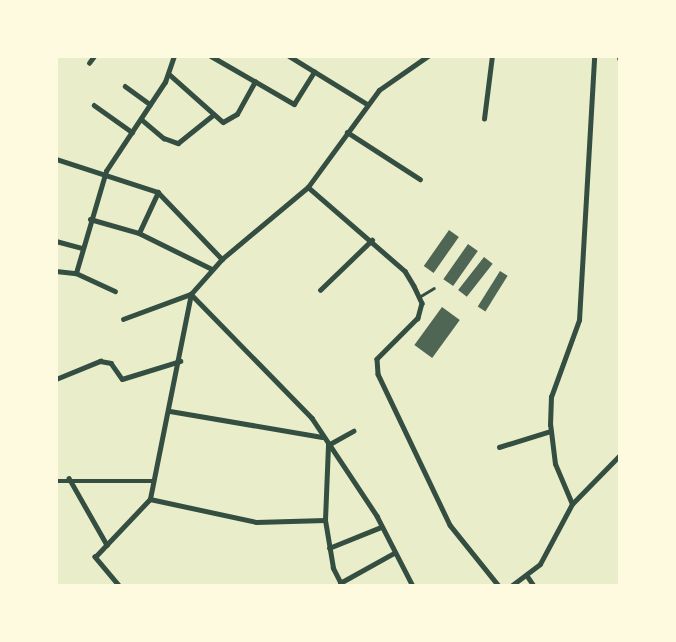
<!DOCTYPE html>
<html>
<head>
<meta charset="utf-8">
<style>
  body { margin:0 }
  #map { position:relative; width:676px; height:642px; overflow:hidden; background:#e9edc9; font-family:Signika,sans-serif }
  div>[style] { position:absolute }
  .building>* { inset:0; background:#4f6655; transform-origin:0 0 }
  .service>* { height:2.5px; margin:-1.25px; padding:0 1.25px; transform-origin:1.25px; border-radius:1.25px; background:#344e41 }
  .minor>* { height:4.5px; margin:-2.25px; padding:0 2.25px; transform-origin:2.25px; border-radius:2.25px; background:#344e41 }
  span { translate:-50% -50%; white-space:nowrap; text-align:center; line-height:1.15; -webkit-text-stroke:5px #fefae0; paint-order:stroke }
  .frame { position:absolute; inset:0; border:58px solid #fefae0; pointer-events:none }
</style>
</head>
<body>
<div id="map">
  <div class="building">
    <div style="left:449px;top:230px;width:12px;height:44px;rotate:35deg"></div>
    <div style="left:468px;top:244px;width:12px;height:43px;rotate:35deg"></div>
    <div style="left:484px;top:257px;width:11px;height:42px;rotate:38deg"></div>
    <div style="left:500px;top:271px;width:9px;height:42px;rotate:32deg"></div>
    <div style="left:442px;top:307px;width:22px;height:47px;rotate:36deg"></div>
  </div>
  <div class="service">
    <div style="left:419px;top:297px;width:17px;rotate:-31deg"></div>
  </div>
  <div class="minor">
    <div style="left:211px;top:56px;width:96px;rotate:30deg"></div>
    <div style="left:294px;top:104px;width:38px;rotate:-58deg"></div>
    <div style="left:289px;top:56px;width:92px;rotate:31.6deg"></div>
    <div style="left:619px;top:56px;width:3px;rotate:72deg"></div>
    <div style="left:89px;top:63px;width:9px;rotate:-54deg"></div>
    <div style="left:169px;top:74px;width:72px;rotate:41.6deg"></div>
    <div style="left:223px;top:122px;width:16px;rotate:-30deg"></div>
    <div style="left:237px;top:114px;width:37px;rotate:-61deg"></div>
    <div style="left:125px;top:86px;width:31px;rotate:36deg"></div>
    <div style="left:94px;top:105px;width:47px;rotate:35.4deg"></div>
    <div style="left:141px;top:119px;width:30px;rotate:40deg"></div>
    <div style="left:164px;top:138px;width:15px;rotate:20deg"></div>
    <div style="left:178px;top:143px;width:45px;rotate:-38.7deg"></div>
    <div style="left:484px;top:119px;width:64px;rotate:-82.8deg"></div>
    <div style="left:347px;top:132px;width:87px;rotate:32.8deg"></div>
    <div style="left:56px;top:159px;width:107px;rotate:17.9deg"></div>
    <div style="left:158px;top:192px;width:93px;rotate:46.3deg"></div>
    <div style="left:308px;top:187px;width:128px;rotate:40.9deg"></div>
    <div style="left:405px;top:271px;width:17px;rotate:59deg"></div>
    <div style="left:414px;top:286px;width:19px;rotate:65deg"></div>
    <div style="left:422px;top:303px;width:16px;rotate:105deg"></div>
    <div style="left:418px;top:318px;width:58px;rotate:135deg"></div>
    <div style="left:377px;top:359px;width:15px;rotate:86deg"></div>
    <div style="left:378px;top:374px;width:167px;rotate:64.5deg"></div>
    <div style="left:450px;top:525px;width:78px;rotate:51.2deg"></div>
    <div style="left:90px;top:219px;width:51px;rotate:15.9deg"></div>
    <div style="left:139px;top:233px;width:81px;rotate:26.3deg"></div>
    <div style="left:139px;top:233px;width:45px;rotate:-65.1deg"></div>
    <div style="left:56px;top:241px;width:27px;rotate:15deg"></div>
    <div style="left:56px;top:271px;width:20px;rotate:6deg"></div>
    <div style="left:76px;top:273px;width:43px;rotate:24.8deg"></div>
    <div style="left:76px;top:273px;width:106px;rotate:-73.6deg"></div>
    <div style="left:106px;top:171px;width:107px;rotate:-56.5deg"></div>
    <div style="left:165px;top:82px;width:28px;rotate:-71deg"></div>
    <div style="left:320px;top:290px;width:72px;rotate:-43.9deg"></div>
    <div style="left:191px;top:294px;width:173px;rotate:45.7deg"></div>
    <div style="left:312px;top:418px;width:118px;rotate:56.4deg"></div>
    <div style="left:377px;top:516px;width:79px;rotate:62.8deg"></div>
    <div style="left:123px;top:319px;width:72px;rotate:-20.2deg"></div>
    <div style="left:56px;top:379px;width:48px;rotate:-22.2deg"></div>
    <div style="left:100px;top:361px;width:11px;rotate:10deg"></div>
    <div style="left:111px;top:363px;width:19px;rotate:55deg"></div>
    <div style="left:122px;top:379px;width:61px;rotate:-17.2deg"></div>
    <div style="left:170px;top:411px;width:154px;rotate:9.7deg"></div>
    <div style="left:499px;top:447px;width:54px;rotate:-17.1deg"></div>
    <div style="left:69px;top:478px;width:77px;rotate:60.4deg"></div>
    <div style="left:56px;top:481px;width:97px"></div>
    <div style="left:150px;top:499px;width:108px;rotate:12.2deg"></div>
    <div style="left:256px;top:522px;width:69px;rotate:-1.7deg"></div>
    <div style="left:572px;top:504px;width:43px;rotate:-113deg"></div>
    <div style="left:555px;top:464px;width:39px;rotate:-97deg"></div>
    <div style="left:550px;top:425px;width:28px;rotate:-88deg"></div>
    <div style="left:551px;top:397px;width:82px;rotate:-70deg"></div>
    <div style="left:579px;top:320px;width:264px;rotate:-86.7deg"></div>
    <div style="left:329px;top:548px;width:56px;rotate:-22deg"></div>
    <div style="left:528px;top:577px;width:11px;rotate:56deg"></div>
    <div style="left:340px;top:583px;width:62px;rotate:-29.1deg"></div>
    <div style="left:119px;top:586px;width:38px;rotate:-130deg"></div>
    <div style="left:95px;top:557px;width:80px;rotate:-46.5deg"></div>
    <div style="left:150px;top:499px;width:209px;rotate:-78.7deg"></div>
    <div style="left:191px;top:294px;width:47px;rotate:-48.5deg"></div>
    <div style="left:222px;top:259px;width:112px;rotate:-39.9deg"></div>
    <div style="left:308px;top:187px;width:120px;rotate:-53.8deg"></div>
    <div style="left:379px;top:90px;width:60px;rotate:-34.8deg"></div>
    <div style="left:342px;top:586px;width:20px;rotate:-117deg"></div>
    <div style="left:333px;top:568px;width:49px;rotate:-99.5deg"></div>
    <div style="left:325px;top:520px;width:75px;rotate:-87.7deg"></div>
    <div style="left:328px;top:445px;width:29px;rotate:-29deg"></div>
    <div style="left:511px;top:586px;width:36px;rotate:-37deg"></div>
    <div style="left:540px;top:564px;width:68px;rotate:-61.9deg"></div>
    <div style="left:572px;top:504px;width:69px;rotate:-45.6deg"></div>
  </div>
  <div class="frame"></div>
</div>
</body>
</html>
